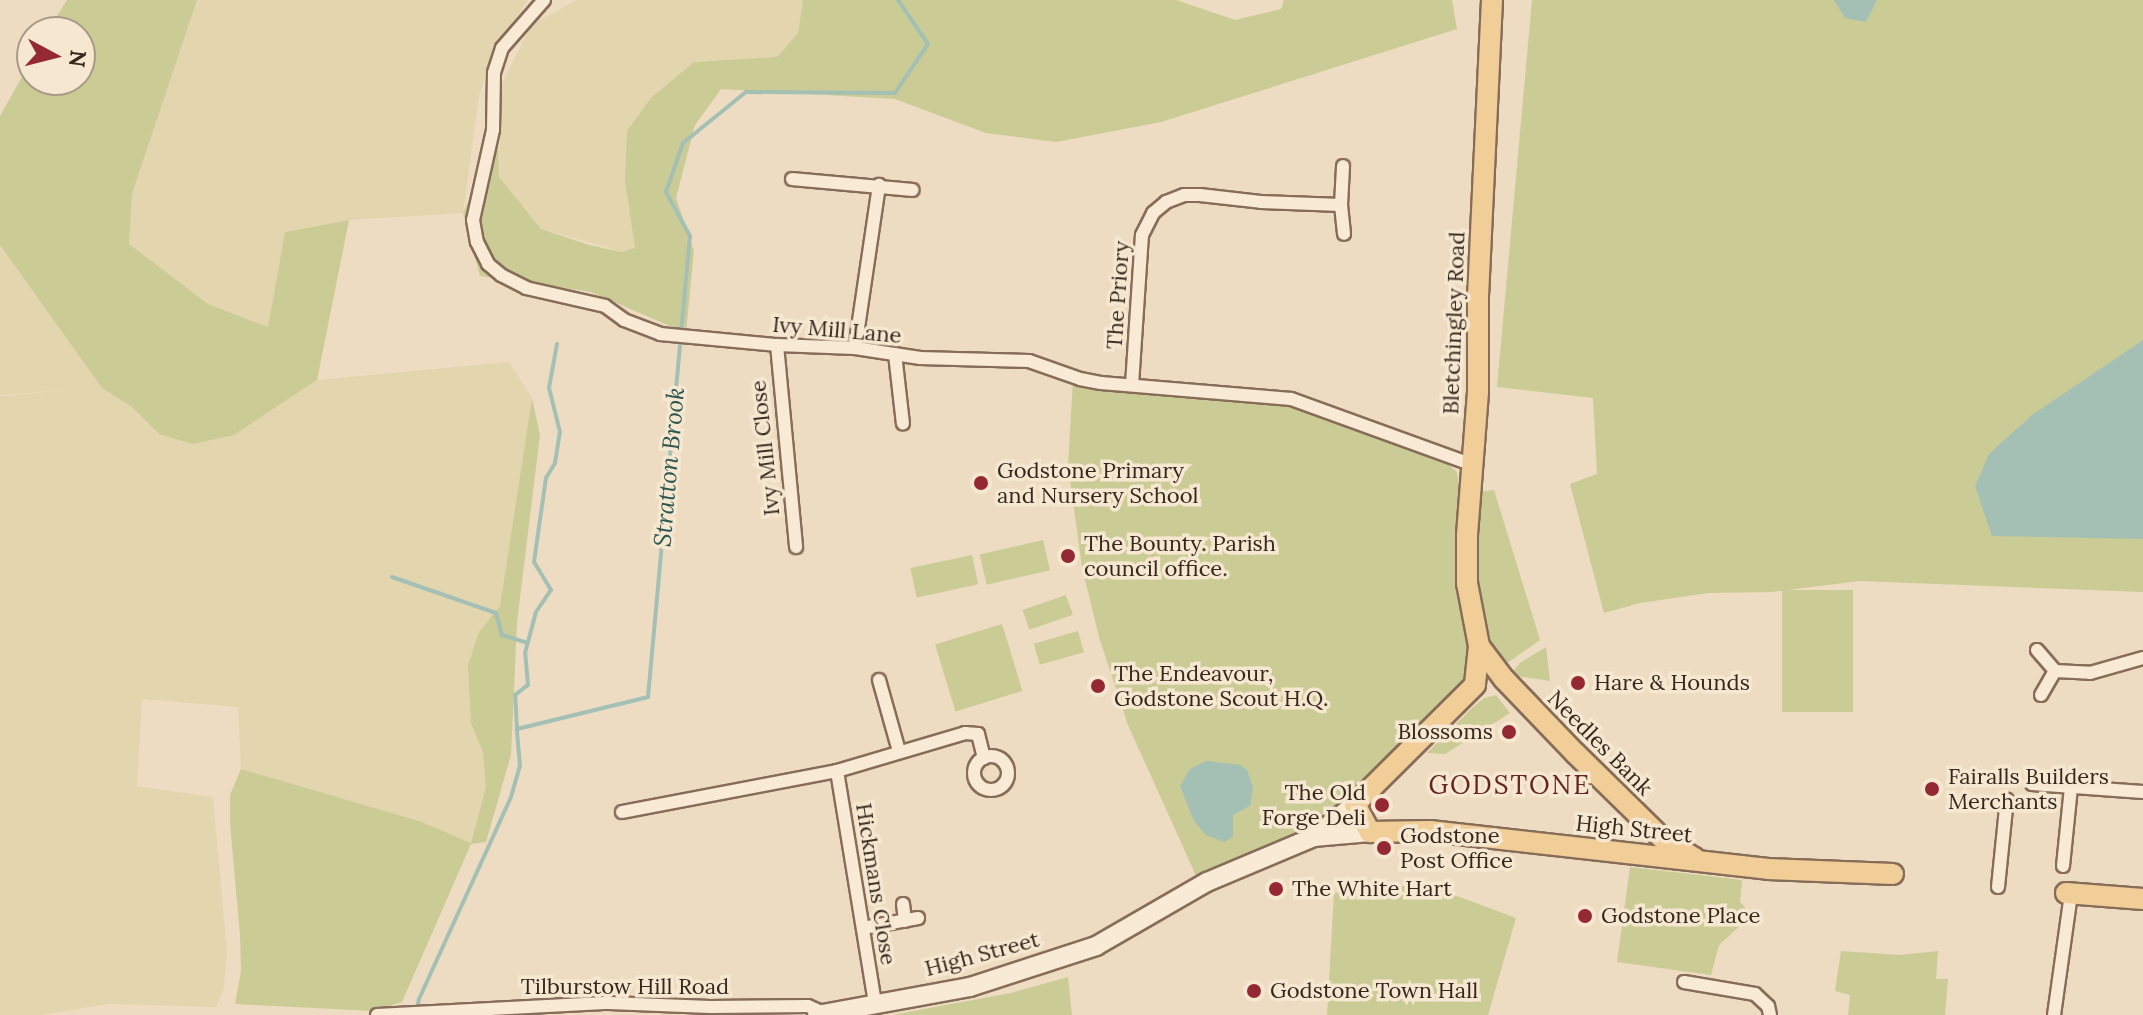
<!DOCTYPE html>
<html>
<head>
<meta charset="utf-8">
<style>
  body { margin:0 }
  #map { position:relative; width:2143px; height:1015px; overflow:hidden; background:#eddcc1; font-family:Lora,serif }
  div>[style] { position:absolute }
  .farmland>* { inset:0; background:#e3d6ae }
  .green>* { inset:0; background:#cacb95; transform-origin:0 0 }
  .water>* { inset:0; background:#a4c0b5 }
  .stream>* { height:4px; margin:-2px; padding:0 2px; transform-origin:2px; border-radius:2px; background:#a4c0b5 }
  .roads { filter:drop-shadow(2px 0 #876d59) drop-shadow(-2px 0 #876d59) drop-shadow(0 2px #876d59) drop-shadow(0 -2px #876d59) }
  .minor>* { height:12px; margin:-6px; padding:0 6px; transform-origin:6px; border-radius:6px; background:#f8ead4 }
  .minor>.ring { margin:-6px; padding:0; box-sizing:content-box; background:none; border:12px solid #f8ead4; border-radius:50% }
  .secondary>* { height:18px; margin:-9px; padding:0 9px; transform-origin:9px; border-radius:9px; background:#f8ead4 }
  .primary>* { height:20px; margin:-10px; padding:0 10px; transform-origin:10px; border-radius:10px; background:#f1ce98 }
  .dots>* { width:22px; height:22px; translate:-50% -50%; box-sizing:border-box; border:4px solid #f5e7d0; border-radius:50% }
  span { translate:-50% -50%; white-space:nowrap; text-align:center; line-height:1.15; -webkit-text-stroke:7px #f5e7d0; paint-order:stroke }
  .street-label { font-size:22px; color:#36271d }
  .poi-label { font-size:22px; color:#36271d }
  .left { translate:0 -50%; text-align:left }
  .right { translate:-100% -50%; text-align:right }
  .water-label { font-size:24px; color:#2c5650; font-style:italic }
  .quarter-label { font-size:26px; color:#63251d; letter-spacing:2px }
  .north { position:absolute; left:16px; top:16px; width:80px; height:80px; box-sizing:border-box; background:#f5e7d0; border:2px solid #a99a88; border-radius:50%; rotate:97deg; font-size:22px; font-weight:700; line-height:32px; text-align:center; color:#36271d }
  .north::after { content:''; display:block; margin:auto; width:28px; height:36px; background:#952933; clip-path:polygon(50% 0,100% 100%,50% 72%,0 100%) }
</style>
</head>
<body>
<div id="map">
  <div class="farmland">
    <div style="clip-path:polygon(197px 0,528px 0,496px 48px,479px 96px,463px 213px,349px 220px,285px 232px,268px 327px,208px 304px,129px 244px,132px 194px)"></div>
    <div style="clip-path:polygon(577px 0,803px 0,798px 33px,777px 57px,694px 62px,633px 223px,635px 248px,623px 252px,541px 229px,499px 177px,502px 84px,531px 25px)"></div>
    <div style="clip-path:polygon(0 245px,102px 388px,132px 407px,159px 434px,234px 435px,317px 380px,509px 362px,532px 398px,500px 606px,479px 632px,471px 723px,483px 753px,486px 787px,471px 843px,419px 821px,241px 769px,238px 707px,142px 699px,137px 786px,213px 797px,227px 951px,224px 988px,216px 1007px,109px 1004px,41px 1015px,0 1015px,0 396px,81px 389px,0 395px)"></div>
  </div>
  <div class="green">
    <div style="clip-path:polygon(67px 0,197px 0,132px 194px,129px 244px,208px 304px,268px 327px,285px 232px,349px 220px,317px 380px,234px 435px,193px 444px,159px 434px,132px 407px,102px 388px,0 245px,0 116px,32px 59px,32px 80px,80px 80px,80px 32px,47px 32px)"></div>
    <div style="clip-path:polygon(803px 0,1176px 0,1235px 20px,1281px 9px,1284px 0,1452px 0,1457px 29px,1161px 122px,1056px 142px,986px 133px,895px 99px,721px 89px,695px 125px,676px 198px,694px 251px,686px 333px,591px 292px,480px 276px,463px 213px,498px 137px,499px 177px,541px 229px,589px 245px,622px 252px,635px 248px,625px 180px,627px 131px,651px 98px,694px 62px,777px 57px,798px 33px)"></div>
    <div style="clip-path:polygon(1532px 0,2143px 0,2143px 592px,1859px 581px,1771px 592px,1708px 593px,1640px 603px,1604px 613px,1570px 484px,1597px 474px,1593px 398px,1497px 387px)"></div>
    <div style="clip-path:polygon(1073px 380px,1102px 390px,1276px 400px,1324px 413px,1444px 461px,1457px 472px,1460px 494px,1457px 572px,1471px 674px,1464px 688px,1332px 818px,1198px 880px,1128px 725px,1099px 637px,1082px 567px,1068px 466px)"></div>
    <div style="clip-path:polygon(532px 398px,540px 435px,517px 622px,511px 755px,486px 842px,471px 844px,402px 1002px,374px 1011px,235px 1004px,241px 971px,240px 935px,230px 823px,230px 795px,241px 769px,419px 821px,471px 843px,486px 787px,483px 753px,471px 723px,468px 665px,479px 632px,500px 606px)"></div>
    <div style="clip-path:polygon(1494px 490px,1540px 640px,1503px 666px,1489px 642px,1476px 595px,1474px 562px,1478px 492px)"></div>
    <div style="left:1043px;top:540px;width:31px;height:65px;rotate:77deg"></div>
    <div style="left:972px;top:555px;width:30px;height:63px;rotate:78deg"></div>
    <div style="left:1853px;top:590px;width:122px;height:71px;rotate:90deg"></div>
    <div style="left:1066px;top:595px;width:21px;height:46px;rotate:71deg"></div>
    <div style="left:1002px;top:624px;width:70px;height:70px;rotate:73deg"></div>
    <div style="left:1078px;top:631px;width:22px;height:46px;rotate:74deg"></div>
    <div style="clip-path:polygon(1546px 647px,1550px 681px,1510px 675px,1520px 663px)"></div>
    <div style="clip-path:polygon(1496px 695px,1510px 713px,1445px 754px,1427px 753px,1472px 708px,1484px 698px)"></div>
    <div style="clip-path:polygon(1630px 867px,1742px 880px,1740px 902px,1752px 915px,1719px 945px,1711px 975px,1617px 962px)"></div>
    <div style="clip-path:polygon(1425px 884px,1516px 918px,1488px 1015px,1327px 1015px,1334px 893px)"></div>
    <div style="clip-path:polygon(1841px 951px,1900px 955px,1938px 951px,1936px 979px,1948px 979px,1945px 1015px,1848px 1015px,1850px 995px,1835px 991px)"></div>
    <div style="clip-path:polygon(1068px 977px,1072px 1015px,892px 1015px,1011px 993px)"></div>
  </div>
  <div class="water">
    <div style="clip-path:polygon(1834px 0,1877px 0,1866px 22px,1845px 18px)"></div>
    <div style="clip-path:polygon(2143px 340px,2143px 539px,1992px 536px,1975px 486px,1989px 454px,2032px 415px)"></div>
    <div style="clip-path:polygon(1206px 761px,1240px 765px,1247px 770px,1253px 787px,1250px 806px,1233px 815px,1233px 837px,1224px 842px,1206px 835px,1194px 821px,1180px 786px,1190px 769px)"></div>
  </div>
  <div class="stream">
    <div style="left:392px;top:577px;width:110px;rotate:19.1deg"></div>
    <div style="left:496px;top:613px;width:23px;rotate:75deg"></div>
    <div style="left:502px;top:635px;width:27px;rotate:17deg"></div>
    <div style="left:517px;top:729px;width:34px;rotate:-93deg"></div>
    <div style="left:515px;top:695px;width:16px;rotate:-38deg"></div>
    <div style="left:528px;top:685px;width:32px;rotate:-95deg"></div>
    <div style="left:525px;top:653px;width:42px;rotate:-75deg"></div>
    <div style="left:536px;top:612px;width:27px;rotate:-56deg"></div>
    <div style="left:551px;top:590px;width:33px;rotate:-121deg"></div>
    <div style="left:534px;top:562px;width:85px;rotate:-81.9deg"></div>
    <div style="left:546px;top:478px;width:17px;rotate:-59deg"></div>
    <div style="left:555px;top:463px;width:31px;rotate:-81deg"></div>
    <div style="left:560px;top:432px;width:45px;rotate:-104deg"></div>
    <div style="left:549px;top:388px;width:45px;rotate:-79.7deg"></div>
    <div style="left:417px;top:1011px;width:12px;rotate:-81deg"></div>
    <div style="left:419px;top:999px;width:222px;rotate:-65.5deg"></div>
    <div style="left:511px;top:797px;width:32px;rotate:-74deg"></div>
    <div style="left:520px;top:766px;width:37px;rotate:-95deg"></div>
    <div style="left:517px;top:729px;width:135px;rotate:-13.7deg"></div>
    <div style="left:648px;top:697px;width:463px;rotate:-84.8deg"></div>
    <div style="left:690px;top:236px;width:50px;rotate:-118.6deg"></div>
    <div style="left:666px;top:192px;width:52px;rotate:-70.9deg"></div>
    <div style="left:683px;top:143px;width:81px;rotate:-39deg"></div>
    <div style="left:746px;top:92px;width:149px;rotate:0.4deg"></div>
    <div style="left:895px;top:93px;width:59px;rotate:-56deg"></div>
    <div style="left:928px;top:44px;width:53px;rotate:-124.3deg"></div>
  </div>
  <div class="roads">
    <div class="minor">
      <div style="left:544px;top:0;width:64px;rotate:131.2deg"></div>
      <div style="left:502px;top:48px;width:26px;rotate:108deg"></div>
      <div style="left:494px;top:73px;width:57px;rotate:91deg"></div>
      <div style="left:493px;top:130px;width:92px;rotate:102.5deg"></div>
      <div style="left:473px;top:220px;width:22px;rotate:80deg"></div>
      <div style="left:477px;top:242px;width:25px;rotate:63deg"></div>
      <div style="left:488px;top:264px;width:17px;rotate:40deg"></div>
      <div style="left:501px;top:275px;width:28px;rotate:27deg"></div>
      <div style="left:526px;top:288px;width:81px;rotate:12.8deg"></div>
      <div style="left:605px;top:306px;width:24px;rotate:36deg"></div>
      <div style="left:624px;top:320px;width:39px;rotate:21deg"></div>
      <div style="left:660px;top:334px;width:118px;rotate:5.4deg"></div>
      <div style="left:777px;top:345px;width:78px;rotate:2.2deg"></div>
      <div style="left:855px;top:348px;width:66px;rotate:8.7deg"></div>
      <div style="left:920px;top:358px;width:109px;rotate:1.6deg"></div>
      <div style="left:1029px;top:361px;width:54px;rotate:19.4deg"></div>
      <div style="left:1080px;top:379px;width:21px;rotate:11deg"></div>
      <div style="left:1101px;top:383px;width:191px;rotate:4.8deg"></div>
      <div style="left:1291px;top:399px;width:191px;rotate:19.9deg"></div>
      <div style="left:792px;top:179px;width:121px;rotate:5.2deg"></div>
      <div style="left:1341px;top:205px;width:39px;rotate:-87deg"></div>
      <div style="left:777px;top:345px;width:203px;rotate:84.6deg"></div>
      <div style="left:855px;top:348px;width:165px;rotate:-81.6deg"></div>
      <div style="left:895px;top:354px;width:70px;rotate:83.5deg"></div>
      <div style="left:1132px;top:385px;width:150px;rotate:-86.2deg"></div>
      <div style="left:1142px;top:235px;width:25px;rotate:-63deg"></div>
      <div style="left:1153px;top:213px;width:17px;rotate:-40deg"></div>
      <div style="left:1166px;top:202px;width:19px;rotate:-21deg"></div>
      <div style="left:1184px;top:195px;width:16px"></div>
      <div style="left:1200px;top:195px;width:61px;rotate:6.5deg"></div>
      <div style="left:1261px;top:202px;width:80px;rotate:2.1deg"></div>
      <div style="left:1341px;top:205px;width:29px;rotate:84deg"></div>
      <div style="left:2037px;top:650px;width:28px;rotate:49deg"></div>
      <div style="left:2055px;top:671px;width:35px;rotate:3deg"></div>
      <div style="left:2090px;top:673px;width:55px;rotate:-15.8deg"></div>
      <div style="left:879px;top:680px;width:74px;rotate:74.3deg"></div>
      <div style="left:2041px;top:695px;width:28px;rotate:-60deg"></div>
      <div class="ring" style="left:974px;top:756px;width:22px;height:22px"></div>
      <div style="left:837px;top:771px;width:236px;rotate:80.7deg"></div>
      <div style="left:2032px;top:784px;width:111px;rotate:4.1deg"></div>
      <div style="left:622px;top:812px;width:219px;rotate:-10.8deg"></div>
      <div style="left:837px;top:771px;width:134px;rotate:-16.5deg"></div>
      <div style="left:965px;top:733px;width:13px;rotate:4deg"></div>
      <div style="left:978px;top:734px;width:25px;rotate:76deg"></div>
      <div style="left:2063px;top:866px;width:79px;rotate:-84.2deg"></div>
      <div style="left:1998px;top:887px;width:88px;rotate:-84.2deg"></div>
      <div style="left:903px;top:904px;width:17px;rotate:83deg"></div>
      <div style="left:863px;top:928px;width:56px;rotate:-10.3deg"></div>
      <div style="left:1684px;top:982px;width:72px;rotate:9.6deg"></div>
      <div style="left:1755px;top:994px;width:18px;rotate:43deg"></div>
      <div style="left:1768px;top:1006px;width:9px;rotate:77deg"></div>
      <div style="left:377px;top:1015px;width:232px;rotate:-3deg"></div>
      <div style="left:609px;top:1003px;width:101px;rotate:2.3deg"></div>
      <div style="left:710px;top:1007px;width:98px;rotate:-0.6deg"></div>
      <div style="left:808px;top:1006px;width:17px;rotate:24deg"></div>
      <div style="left:2054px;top:1015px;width:122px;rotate:-82deg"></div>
    </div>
    <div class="secondary">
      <div style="left:1314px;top:837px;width:56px;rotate:-5.1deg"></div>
      <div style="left:817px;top:1015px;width:156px;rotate:-10.4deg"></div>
      <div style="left:970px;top:987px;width:133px;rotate:-18deg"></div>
      <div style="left:1096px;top:946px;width:128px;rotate:-30deg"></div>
      <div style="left:1207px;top:882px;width:116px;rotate:-22.8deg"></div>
      <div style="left:1314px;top:837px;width:53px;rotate:-38.8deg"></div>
    </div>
    <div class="primary">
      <div style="left:1492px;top:0;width:293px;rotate:92.7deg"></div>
      <div style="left:1478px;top:293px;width:99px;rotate:90deg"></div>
      <div style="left:1478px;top:392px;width:143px;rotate:94.4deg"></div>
      <div style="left:1467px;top:535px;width:48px;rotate:90deg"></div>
      <div style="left:1467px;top:583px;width:64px;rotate:79.2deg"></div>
      <div style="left:1479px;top:646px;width:39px;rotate:96deg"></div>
      <div style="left:1475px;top:685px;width:169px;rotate:135.2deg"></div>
      <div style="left:1355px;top:804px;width:32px;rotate:62deg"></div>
      <div style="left:1370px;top:832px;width:60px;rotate:-1deg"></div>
      <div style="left:1430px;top:831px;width:340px;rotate:6.4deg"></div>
      <div style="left:1768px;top:869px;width:125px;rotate:2.3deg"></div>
      <div style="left:1479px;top:646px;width:41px;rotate:52.9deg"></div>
      <div style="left:1504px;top:679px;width:103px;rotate:46.2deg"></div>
      <div style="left:1575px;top:753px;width:126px;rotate:44.4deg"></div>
      <div style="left:1665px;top:841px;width:34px;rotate:30deg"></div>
      <div style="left:2066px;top:893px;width:77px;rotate:4.5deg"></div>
    </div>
  </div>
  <div class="dots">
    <div style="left:981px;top:483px;background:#952933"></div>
    <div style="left:1068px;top:556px;background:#952933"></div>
    <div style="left:1578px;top:683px;background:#952933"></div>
    <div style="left:1098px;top:686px;background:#952933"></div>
    <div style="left:1509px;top:732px;background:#952933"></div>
    <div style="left:1932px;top:789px;background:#952933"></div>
    <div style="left:1382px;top:805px;background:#952933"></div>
    <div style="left:1384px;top:848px;background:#952933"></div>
    <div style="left:1276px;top:889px;background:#952933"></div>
    <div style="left:1585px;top:916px;background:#952933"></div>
    <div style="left:1254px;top:991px;background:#952933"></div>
  </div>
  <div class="street-label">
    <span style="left:1118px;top:295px;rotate:-86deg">The Priory</span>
    <span style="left:1454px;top:323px;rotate:-88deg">Bletchingley Road</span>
    <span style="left:837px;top:330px;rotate:5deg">Ivy Mill Lane</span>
    <span style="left:765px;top:448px;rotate:-96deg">Ivy Mill Close</span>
    <span style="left:1600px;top:743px;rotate:45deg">Needles Bank</span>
    <span style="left:1634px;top:829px;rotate:6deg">High Street</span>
    <span style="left:876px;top:884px;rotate:81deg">Hickmans Close</span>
    <span style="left:982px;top:954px;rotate:-15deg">High Street</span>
    <span style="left:625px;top:987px">Tilburstow Hill Road</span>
  </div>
  <div class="poi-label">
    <span class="left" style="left:997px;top:483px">Godstone Primary<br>and Nursery School</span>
    <span class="left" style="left:1084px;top:556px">The Bounty. Parish<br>council office.</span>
    <span class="left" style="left:1114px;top:686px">The Endeavour,<br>Godstone Scout H.Q.</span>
    <span class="left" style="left:1594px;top:683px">Hare &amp; Hounds</span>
    <span class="right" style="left:1493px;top:732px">Blossoms</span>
    <span class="left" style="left:1948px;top:789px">Fairalls Builders<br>Merchants</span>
    <span class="right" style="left:1366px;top:805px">The Old<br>Forge Deli</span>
    <span class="left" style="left:1400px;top:848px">Godstone<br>Post Office</span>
    <span class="left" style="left:1292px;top:889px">The White Hart</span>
    <span class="left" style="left:1601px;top:916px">Godstone Place</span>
    <span class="left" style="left:1270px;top:991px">Godstone Town Hall</span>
  </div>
  <div class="water-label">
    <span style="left:669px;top:467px;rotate:-85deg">Stratton Brook</span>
  </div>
  <div class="quarter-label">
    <span style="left:1510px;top:785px">GODSTONE</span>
  </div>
  <div class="north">N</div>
</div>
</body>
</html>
